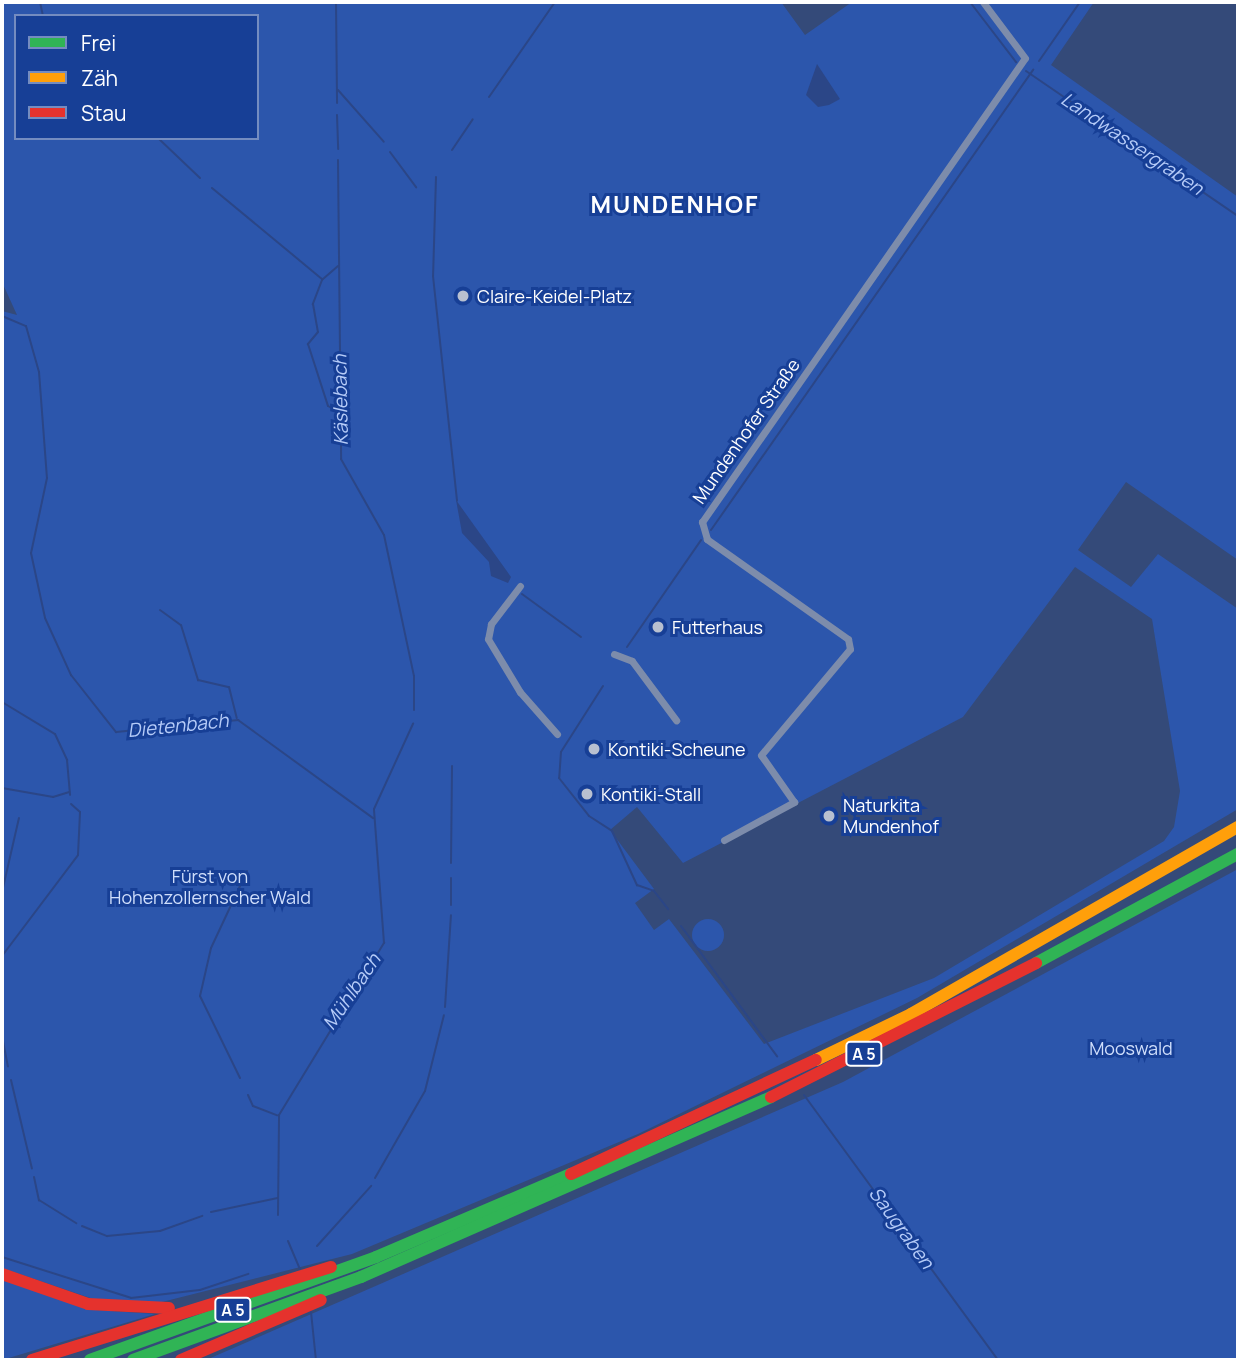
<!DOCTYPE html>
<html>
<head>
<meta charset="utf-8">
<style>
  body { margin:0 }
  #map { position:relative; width:1240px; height:1362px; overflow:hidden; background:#344a79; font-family:Manrope,sans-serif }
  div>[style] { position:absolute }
  .green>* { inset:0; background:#2c56ac }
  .round { border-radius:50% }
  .water>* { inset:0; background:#2b4687 }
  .stream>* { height:2px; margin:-1px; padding:0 1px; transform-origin:1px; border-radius:1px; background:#2b4687 }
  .street>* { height:7px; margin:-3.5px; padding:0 3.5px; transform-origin:3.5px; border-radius:3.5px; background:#7d8cab }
  .fast>* { height:12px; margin:-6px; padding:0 6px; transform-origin:6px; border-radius:6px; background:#30b455 }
  .slow>* { height:12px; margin:-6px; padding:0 6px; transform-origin:6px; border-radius:6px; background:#ff9f0a }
  .jam>* { height:12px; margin:-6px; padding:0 6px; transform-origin:6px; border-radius:6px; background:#e5322d }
  .dots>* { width:19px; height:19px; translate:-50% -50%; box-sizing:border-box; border:4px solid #173f96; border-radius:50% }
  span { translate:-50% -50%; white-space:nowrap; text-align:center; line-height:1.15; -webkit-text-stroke:6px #173f96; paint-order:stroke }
  .shield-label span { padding:2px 5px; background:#173f96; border:2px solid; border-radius:5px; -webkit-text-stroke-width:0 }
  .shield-label { font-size:16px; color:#fff; font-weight:700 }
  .poi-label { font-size:18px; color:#fff }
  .left { translate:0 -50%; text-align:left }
  .street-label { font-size:18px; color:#fff }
  .park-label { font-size:18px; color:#d0dffc }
  .water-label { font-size:19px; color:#b5cbf8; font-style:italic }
  .district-label { font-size:24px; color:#fff; font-weight:700; letter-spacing:2px }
  .frame { position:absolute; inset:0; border:4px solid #fff; pointer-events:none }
  .legend { position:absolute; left:14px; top:14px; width:245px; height:126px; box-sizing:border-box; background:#173f96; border:2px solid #748cc0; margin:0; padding:9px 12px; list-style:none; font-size:21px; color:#fff }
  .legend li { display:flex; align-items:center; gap:14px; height:35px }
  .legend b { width:35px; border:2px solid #748cc0 }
</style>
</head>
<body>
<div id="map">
  <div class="green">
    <div style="clip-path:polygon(evenodd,2px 2px,781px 2px,805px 35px,852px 2px,1094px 2px,1051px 65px,1238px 197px,1238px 560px,1126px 482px,1078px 550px,1131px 587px,1158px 554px,1238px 609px,1238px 809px,917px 998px,638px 1134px,352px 1254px,150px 1305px,102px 1302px,2px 1268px,2px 311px,17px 315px,2px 282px,2px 2px,16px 16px,257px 16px,257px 138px,16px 138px,16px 16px,2px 2px,1075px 567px,1152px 619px,1180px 791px,1174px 827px,1164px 841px,934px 978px,764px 1044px,669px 919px,654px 930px,635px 903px,654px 889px,610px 830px,637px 807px,683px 863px,963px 717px,1075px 567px)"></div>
    <div style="clip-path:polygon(1238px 869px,1238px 1360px,206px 1360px,843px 1082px)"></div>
    <div class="round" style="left:692px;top:919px;width:32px;height:32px"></div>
    <div style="clip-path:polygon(2px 1277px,96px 1310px,155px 1314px,2px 1360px)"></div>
  </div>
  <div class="water">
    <div style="clip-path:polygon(817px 64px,840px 99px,829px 105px,818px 107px,806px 95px)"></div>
    <div style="clip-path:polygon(456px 500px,511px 577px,508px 583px,491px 576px,489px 562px,462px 533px)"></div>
  </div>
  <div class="stream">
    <div style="left:40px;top:2px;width:14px;rotate:78deg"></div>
    <div style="left:336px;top:2px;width:101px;rotate:89.4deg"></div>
    <div style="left:970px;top:2px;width:76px;rotate:52.5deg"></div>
    <div style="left:1039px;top:61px;width:72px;rotate:-55.2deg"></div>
    <div style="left:1026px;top:71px;width:257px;rotate:34.4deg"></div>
    <div style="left:338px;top:90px;width:69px;rotate:48.5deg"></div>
    <div style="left:489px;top:97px;width:116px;rotate:-55.2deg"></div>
    <div style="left:337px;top:115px;width:34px;rotate:88deg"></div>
    <div style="left:158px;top:138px;width:58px;rotate:43.6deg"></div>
    <div style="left:452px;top:150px;width:37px;rotate:-56deg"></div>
    <div style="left:390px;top:152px;width:44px;rotate:53.4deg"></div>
    <div style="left:338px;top:160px;width:299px;rotate:89.4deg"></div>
    <div style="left:341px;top:459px;width:87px;rotate:60.5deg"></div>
    <div style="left:384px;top:535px;width:144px;rotate:78deg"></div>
    <div style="left:414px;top:676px;width:34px;rotate:90deg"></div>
    <div style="left:436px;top:177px;width:99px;rotate:91.7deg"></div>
    <div style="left:433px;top:276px;width:226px;rotate:83.9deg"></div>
    <div style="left:212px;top:188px;width:143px;rotate:39.6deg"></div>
    <div style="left:338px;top:266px;width:21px;rotate:139deg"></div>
    <div style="left:322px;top:280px;width:26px;rotate:111deg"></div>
    <div style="left:313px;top:304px;width:28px;rotate:80deg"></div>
    <div style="left:318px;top:332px;width:16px;rotate:130deg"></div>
    <div style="left:308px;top:344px;width:65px;rotate:72.1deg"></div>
    <div style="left:328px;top:406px;width:13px;rotate:29deg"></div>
    <div style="left:2px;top:316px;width:26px;rotate:23deg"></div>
    <div style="left:26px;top:326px;width:48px;rotate:74.2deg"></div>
    <div style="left:39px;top:372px;width:106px;rotate:85.7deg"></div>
    <div style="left:47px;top:478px;width:77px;rotate:102deg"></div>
    <div style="left:31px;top:553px;width:66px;rotate:77.8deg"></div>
    <div style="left:45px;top:618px;width:63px;rotate:65.5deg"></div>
    <div style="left:71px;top:675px;width:73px;rotate:51.7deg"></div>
    <div style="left:116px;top:732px;width:123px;rotate:-5.6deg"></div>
    <div style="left:238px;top:720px;width:167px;rotate:36deg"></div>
    <div style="left:711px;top:530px;width:562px;rotate:-55.01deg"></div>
    <div style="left:522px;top:594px;width:73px;rotate:36.1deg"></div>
    <div style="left:160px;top:610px;width:26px;rotate:36deg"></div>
    <div style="left:181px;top:625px;width:58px;rotate:72.8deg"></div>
    <div style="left:198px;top:680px;width:32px;rotate:13deg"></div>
    <div style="left:229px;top:687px;width:32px;rotate:76deg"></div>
    <div style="left:627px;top:647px;width:130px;rotate:-55.3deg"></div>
    <div style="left:603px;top:686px;width:78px;rotate:122.5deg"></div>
    <div style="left:561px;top:752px;width:26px;rotate:94deg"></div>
    <div style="left:559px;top:778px;width:48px;rotate:51.7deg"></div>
    <div style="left:589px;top:816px;width:27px;rotate:33deg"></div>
    <div style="left:612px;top:831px;width:60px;rotate:65.2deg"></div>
    <div style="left:637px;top:885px;width:18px;rotate:19deg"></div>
    <div style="left:654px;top:891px;width:23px;rotate:52deg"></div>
    <div style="left:2px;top:702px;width:62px;rotate:31.1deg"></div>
    <div style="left:55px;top:734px;width:29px;rotate:65deg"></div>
    <div style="left:67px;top:760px;width:35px;rotate:85deg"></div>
    <div style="left:2px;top:788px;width:52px;rotate:10deg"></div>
    <div style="left:53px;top:797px;width:17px;rotate:-17deg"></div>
    <div style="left:451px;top:863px;width:97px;rotate:-89.4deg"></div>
    <div style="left:451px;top:878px;width:27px;rotate:90deg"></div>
    <div style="left:2px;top:892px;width:76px;rotate:-77.1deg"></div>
    <div style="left:681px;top:926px;width:162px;rotate:53.6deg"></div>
    <div style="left:2px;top:956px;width:126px;rotate:-53deg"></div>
    <div style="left:78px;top:855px;width:43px;rotate:-87.3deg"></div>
    <div style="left:80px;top:812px;width:12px;rotate:-138deg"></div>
    <div style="left:445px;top:1007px;width:92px;rotate:-86.3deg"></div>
    <div style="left:2px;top:1036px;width:31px;rotate:79deg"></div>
    <div style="left:240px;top:1078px;width:91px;rotate:-116deg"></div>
    <div style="left:200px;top:996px;width:49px;rotate:-77.1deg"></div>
    <div style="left:211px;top:948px;width:85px;rotate:-64.9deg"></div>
    <div style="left:11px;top:1080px;width:91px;rotate:76.7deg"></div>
    <div style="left:248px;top:1095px;width:12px;rotate:66deg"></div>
    <div style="left:253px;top:1106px;width:26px;rotate:21deg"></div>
    <div style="left:804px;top:1095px;width:328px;rotate:53.8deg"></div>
    <div style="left:34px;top:1177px;width:24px;rotate:78deg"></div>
    <div style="left:39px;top:1200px;width:44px;rotate:31.9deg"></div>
    <div style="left:375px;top:1178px;width:100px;rotate:-60.1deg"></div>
    <div style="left:425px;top:1091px;width:78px;rotate:-76deg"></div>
    <div style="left:211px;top:1212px;width:68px;rotate:-11.8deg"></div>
    <div style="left:278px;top:1215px;width:100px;rotate:-89.4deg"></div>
    <div style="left:279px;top:1115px;width:202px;rotate:-58.6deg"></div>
    <div style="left:384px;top:943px;width:134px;rotate:-94.3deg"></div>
    <div style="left:374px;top:809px;width:94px;rotate:-65.4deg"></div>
    <div style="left:82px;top:1226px;width:27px;rotate:22deg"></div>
    <div style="left:107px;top:1236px;width:53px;rotate:-5.4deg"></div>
    <div style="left:160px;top:1231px;width:45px;rotate:-19.7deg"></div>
    <div style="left:288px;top:1241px;width:30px;rotate:67deg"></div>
    <div style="left:317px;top:1246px;width:81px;rotate:-48deg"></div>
    <div style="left:2px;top:1257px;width:135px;rotate:17.6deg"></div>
    <div style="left:131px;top:1298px;width:69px;rotate:-6.6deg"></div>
    <div style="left:200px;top:1290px;width:51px;rotate:-18.4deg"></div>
    <div style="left:311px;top:1312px;width:48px;rotate:84.1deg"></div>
  </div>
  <div class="street">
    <div style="left:520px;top:586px;width:48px;rotate:127.3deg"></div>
    <div style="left:491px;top:624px;width:15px;rotate:101deg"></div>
    <div style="left:488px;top:639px;width:62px;rotate:58.9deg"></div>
    <div style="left:520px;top:692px;width:56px;rotate:48.6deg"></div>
    <div style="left:614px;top:654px;width:19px;rotate:21deg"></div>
    <div style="left:632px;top:661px;width:74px;rotate:53.3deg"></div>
    <div style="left:724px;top:840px;width:80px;rotate:-28.5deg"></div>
    <div style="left:794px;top:802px;width:57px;rotate:-125.1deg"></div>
    <div style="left:761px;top:755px;width:138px;rotate:-50deg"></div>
    <div style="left:850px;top:649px;width:10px;rotate:-101deg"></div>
    <div style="left:848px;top:639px;width:173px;rotate:-144.7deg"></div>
    <div style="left:707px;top:539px;width:18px;rotate:-106deg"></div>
    <div style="left:702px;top:522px;width:565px;rotate:-55.16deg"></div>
    <div style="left:1025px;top:58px;width:70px;rotate:-126.9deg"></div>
  </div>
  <div class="fast">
    <div style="left:1036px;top:963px;width:230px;rotate:-28.4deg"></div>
    <div style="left:90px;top:1360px;width:304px;rotate:-19.8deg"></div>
    <div style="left:376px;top:1257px;width:212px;rotate:-23.1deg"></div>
    <div style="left:133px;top:1360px;width:243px;rotate:-20deg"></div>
    <div style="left:361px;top:1277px;width:448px;rotate:-23.7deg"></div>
  </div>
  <div class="slow">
    <div style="left:816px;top:1060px;width:106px;rotate:-25.8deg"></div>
    <div style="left:911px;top:1014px;width:377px;rotate:-29.8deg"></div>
  </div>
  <div class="jam">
    <div style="left:771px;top:1097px;width:297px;rotate:-26.8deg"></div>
    <div style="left:571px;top:1174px;width:270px;rotate:-25deg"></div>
    <div style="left:2px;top:1274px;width:91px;rotate:19.2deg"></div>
    <div style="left:88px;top:1304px;width:81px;rotate:2.8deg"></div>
    <div style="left:32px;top:1360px;width:313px;rotate:-17.3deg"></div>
    <div style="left:181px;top:1360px;width:152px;rotate:-23.2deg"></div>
  </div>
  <div class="dots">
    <div style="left:463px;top:296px;background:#b8c0d0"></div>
    <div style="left:658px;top:627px;background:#b8c0d0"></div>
    <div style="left:594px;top:749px;background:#b8c0d0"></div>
    <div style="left:587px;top:794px;background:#b8c0d0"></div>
    <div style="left:829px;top:816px;background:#b8c0d0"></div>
  </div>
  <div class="shield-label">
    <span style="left:864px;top:1054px">A 5</span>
    <span style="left:233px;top:1310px">A 5</span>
  </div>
  <div class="poi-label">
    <span class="left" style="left:477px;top:296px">Claire-Keidel-Platz</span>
    <span class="left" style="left:672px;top:627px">Futterhaus</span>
    <span class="left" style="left:608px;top:749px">Kontiki-Scheune</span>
    <span class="left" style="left:601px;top:794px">Kontiki-Stall</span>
    <span class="left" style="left:843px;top:816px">Naturkita<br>Mundenhof</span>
  </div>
  <div class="street-label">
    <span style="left:746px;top:431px;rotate:-55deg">Mundenhofer Straße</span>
  </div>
  <div class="park-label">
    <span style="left:210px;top:887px">Fürst von<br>Hohenzollernscher Wald</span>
    <span style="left:1131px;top:1048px">Mooswald</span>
  </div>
  <div class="water-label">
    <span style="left:1132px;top:144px;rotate:34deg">Landwassergraben</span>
    <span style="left:341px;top:400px;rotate:-91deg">Käslebach</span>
    <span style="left:178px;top:726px;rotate:-6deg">Dietenbach</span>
    <span style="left:352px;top:992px;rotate:-56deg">Mühlbach</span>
    <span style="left:901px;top:1228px;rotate:54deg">Saugraben</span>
  </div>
  <div class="district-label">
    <span style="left:675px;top:204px">MUNDENHOF</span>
  </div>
  <div class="frame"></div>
  <ul class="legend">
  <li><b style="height:9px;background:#30b455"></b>Frei</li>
  <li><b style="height:9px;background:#ff9f0a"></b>Zäh</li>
  <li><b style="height:9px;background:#e5322d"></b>Stau</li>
  </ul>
</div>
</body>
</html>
